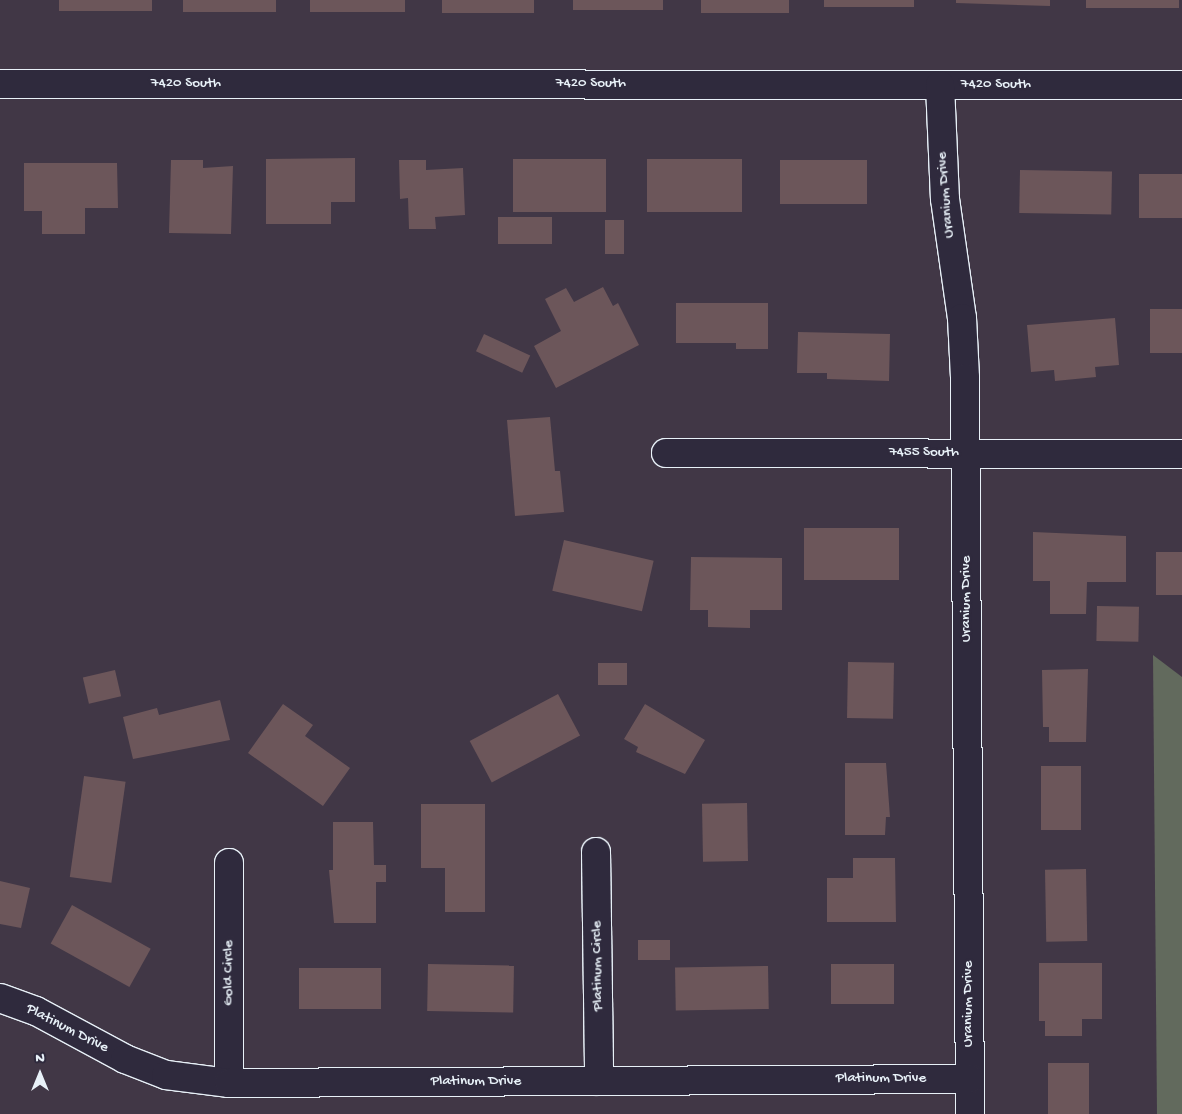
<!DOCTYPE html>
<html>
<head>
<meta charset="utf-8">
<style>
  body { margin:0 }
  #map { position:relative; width:1182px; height:1114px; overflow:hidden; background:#413746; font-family:"Gochi Hand",sans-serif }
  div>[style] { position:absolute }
  .green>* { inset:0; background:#626a5d }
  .building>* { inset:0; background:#6c565a; transform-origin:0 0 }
  .roads { filter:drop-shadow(1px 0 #e8f1f8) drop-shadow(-1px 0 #e8f1f8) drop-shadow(0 1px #e8f1f8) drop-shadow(0 -1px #e8f1f8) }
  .minor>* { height:28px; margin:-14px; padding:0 14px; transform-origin:14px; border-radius:14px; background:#2f2a3d }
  span { translate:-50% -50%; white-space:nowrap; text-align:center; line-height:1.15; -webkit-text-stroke:5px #2f2a3d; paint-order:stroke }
  .street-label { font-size:15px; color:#e8f1f8 }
  .north { position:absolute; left:15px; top:1049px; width:50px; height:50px; -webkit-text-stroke:4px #2f2a3d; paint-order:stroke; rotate:0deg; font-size:14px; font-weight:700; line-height:20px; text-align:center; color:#e8f1f8 }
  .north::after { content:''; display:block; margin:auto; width:18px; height:22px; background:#e8f1f8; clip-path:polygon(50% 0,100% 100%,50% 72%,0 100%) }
</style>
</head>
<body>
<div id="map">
  <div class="green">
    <div style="clip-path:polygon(1153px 655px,1182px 677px,1182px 1114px,1157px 1114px)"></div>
  </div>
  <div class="building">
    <div style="left:59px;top:0;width:93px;height:11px"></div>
    <div style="left:183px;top:0;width:93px;height:12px"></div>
    <div style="left:310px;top:0;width:95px;height:12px"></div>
    <div style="left:442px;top:0;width:92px;height:13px"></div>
    <div style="left:573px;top:0;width:90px;height:10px"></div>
    <div style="left:701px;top:0;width:88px;height:13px"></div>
    <div style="left:824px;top:0;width:90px;height:7px"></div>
    <div style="clip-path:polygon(956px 0,1050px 0,1050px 6px,956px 3px)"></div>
    <div style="left:1086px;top:0;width:93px;height:8px"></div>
    <div style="clip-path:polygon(355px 158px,355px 202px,331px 202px,331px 224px,266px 224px,266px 159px)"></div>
    <div style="left:513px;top:159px;width:93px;height:53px"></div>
    <div style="left:647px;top:159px;width:95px;height:53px"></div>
    <div style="clip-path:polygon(171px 160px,203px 160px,203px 168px,233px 166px,231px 234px,169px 233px)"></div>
    <div style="clip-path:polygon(399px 160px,426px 160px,426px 170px,463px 168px,465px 215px,435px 217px,436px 229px,409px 229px,408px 198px,400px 199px)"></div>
    <div style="left:780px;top:160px;width:87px;height:44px"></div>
    <div style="clip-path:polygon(24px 163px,117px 163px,118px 208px,85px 208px,85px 234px,42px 234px,42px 211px,24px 211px)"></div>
    <div style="left:1020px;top:170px;width:92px;height:43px;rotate:1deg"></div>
    <div style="left:1139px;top:174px;width:43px;height:44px"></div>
    <div style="left:498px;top:217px;width:54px;height:27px"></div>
    <div style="left:605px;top:220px;width:19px;height:34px"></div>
    <div style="clip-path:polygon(603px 287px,613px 306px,618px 303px,639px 345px,556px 388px,534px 346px,561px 331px,545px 299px,566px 288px,574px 302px)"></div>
    <div style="clip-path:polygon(676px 303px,768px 303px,768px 349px,736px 349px,736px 343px,676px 343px)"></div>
    <div style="left:1182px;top:309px;width:44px;height:32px;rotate:90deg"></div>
    <div style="clip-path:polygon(1115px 318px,1119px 365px,1095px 367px,1096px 377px,1055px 381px,1054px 370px,1031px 372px,1027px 325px)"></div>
    <div style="clip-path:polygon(798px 332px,890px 334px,889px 381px,827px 379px,827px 373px,797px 373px)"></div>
    <div style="left:484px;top:334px;width:51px;height:19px;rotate:25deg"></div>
    <div style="clip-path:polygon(550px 417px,555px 471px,560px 471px,564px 512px,515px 516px,507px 420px)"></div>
    <div style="left:804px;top:528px;width:95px;height:52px"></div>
    <div style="clip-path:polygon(1033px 532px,1126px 536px,1126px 582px,1087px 582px,1086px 614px,1050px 614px,1050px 581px,1033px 581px)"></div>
    <div style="left:564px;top:540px;width:92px;height:52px;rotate:13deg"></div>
    <div style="left:1156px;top:552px;width:26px;height:43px"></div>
    <div style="clip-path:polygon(691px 557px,782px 558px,782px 610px,750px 610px,750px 628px,708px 627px,708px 610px,690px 610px)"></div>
    <div style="left:1097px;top:606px;width:42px;height:35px;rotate:1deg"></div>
    <div style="left:848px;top:662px;width:46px;height:56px;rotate:1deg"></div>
    <div style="left:598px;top:663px;width:29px;height:22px"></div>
    <div style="clip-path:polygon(1088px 669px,1086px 742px,1049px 742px,1049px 727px,1043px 727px,1042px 670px)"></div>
    <div style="left:115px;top:670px;width:27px;height:33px;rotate:77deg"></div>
    <div style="left:558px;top:694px;width:47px;height:100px;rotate:62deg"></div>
    <div style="clip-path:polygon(220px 700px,230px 740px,133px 759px,123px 717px,157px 708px,159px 715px)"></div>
    <div style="clip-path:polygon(283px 704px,313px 725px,305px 736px,350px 768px,323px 806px,248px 753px)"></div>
    <div style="clip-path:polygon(645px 704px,705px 740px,685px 774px,636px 752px,638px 747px,624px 739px)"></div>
    <div style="clip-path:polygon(845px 763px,886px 763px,890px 817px,886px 817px,885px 835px,845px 835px)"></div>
    <div style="left:1041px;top:766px;width:40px;height:64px"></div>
    <div style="left:84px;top:776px;width:42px;height:102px;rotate:8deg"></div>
    <div style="left:747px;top:803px;width:58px;height:45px;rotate:89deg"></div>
    <div style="clip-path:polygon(421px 804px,485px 804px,485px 912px,445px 912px,445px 868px,421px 868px)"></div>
    <div style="clip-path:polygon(333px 822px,373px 822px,374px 865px,386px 865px,386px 882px,376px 882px,376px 923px,334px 923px,329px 870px,333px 870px)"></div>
    <div style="clip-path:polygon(853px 858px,895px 858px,896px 922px,827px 922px,827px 878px,853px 878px)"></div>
    <div style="left:1086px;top:869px;width:72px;height:41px;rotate:89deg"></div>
    <div style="clip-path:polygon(0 881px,30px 888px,21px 928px,0 924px)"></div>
    <div style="left:72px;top:905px;width:90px;height:44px;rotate:29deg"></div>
    <div style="left:638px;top:940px;width:32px;height:20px"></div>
    <div style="clip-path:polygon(1039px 963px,1102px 963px,1102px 1019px,1082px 1019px,1082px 1036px,1045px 1036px,1045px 1021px,1039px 1021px)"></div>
    <div style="left:428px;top:964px;width:86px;height:47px;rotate:1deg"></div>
    <div style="left:894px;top:964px;width:40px;height:63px;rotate:90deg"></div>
    <div style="left:768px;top:966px;width:43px;height:93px;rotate:89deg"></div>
    <div style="left:299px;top:968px;width:82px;height:41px"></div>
    <div style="left:1048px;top:1063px;width:41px;height:51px"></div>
  </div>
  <div class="roads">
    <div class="minor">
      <div style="left:0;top:84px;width:1182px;rotate:0.05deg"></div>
      <div style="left:940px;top:85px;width:114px;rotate:87.5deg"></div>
      <div style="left:945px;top:199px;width:120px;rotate:81.9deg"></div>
      <div style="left:962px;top:318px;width:60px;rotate:87.1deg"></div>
      <div style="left:965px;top:378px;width:736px;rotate:89.61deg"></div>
      <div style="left:666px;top:453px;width:516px;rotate:0.11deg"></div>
      <div style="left:596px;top:852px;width:229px;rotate:89.2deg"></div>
      <div style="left:229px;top:863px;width:220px;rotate:90deg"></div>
      <div style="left:0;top:998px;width:38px;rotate:20deg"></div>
      <div style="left:36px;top:1011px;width:101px;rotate:28.3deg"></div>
      <div style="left:125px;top:1059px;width:44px;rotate:21.3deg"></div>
      <div style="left:166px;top:1075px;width:64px;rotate:7.2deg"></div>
      <div style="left:229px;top:1083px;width:741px;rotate:-0.31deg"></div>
    </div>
  </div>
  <div class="street-label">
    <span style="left:186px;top:84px">7420 South</span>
    <span style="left:591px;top:84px">7420 South</span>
    <span style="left:996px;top:85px">7420 South</span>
    <span style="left:946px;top:195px;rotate:-95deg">Uranium Drive</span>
    <span style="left:924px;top:453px">7455 South</span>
    <span style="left:967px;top:599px;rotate:-90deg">Uranium Drive</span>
    <span style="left:598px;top:966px;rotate:-91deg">Platinum Circle</span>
    <span style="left:229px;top:973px;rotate:-90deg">Gold Circle</span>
    <span style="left:969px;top:1004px;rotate:-90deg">Uranium Drive</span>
    <span style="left:67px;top:1029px;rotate:27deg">Platinum Drive</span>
    <span style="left:881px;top:1079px">Platinum Drive</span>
    <span style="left:476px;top:1082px">Platinum Drive</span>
  </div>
  <div class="north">N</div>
</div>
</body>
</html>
